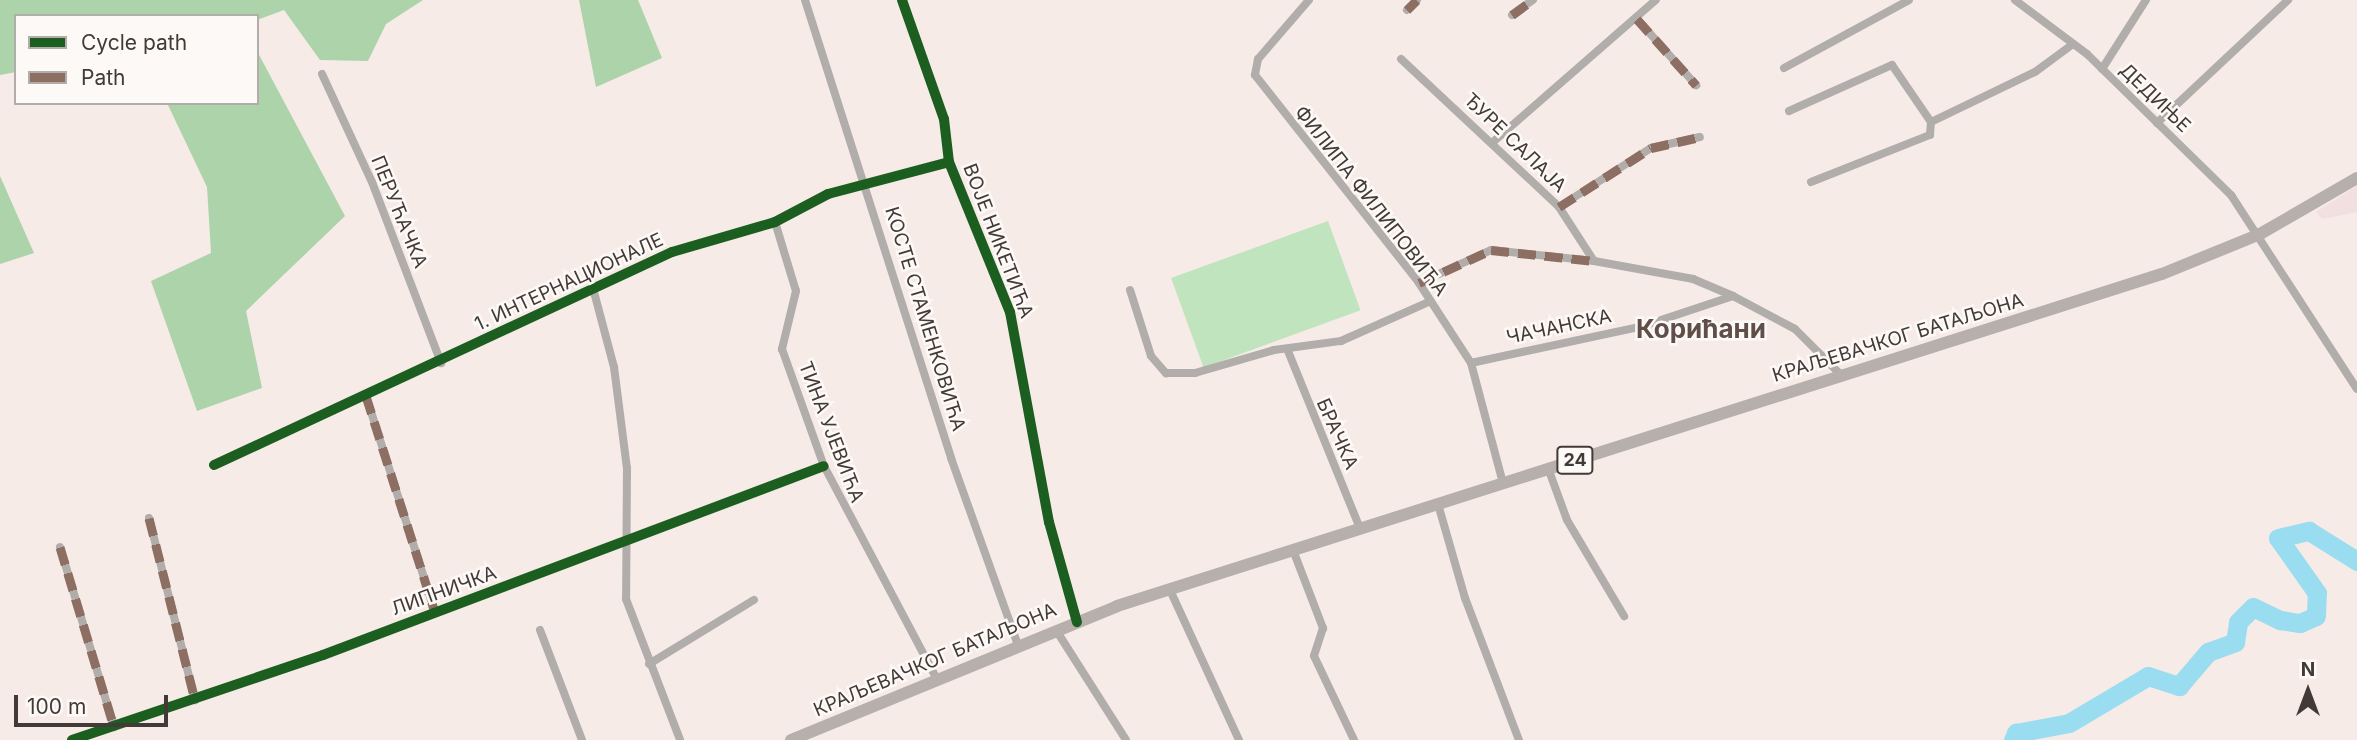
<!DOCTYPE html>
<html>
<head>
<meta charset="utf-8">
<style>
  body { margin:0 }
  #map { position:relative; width:2357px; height:740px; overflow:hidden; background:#f6ebe6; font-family:Inter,sans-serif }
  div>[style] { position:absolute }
  .industrial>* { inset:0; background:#f2dfdf }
  .green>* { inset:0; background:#c0e4bd; transform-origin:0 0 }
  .forest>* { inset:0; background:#acd3aa }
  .river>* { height:19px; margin:-9.5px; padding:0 9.5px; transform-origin:9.5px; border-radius:9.5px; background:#9addf0 }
  .street>* { height:8px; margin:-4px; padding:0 4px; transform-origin:4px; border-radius:4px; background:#b1adab }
  .primary>* { height:12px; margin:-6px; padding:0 6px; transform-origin:6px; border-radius:6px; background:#b6afac }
  .quiet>* { height:9px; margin-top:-4.5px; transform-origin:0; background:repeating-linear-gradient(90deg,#8d6e63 0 18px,transparent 0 27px) }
  .cycleway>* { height:10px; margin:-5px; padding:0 5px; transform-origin:5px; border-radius:5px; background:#1b5e20 }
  span { translate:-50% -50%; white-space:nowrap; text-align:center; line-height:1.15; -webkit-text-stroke:5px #fdf9f7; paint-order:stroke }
  .shield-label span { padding:2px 5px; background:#fdf9f7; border:2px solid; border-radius:5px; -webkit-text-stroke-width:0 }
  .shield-label { font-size:18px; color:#423a37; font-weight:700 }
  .street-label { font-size:19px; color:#423a37 }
  .district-label { font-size:26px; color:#604f48; font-weight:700 }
  .legend { position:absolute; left:14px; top:14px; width:245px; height:91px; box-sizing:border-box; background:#fdf9f7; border:2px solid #b2adaa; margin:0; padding:9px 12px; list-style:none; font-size:21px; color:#423a37 }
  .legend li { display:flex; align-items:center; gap:14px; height:35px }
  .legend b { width:35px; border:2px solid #b2adaa }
  .north { position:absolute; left:2273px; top:656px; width:70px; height:70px; -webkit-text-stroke:5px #fdf9f7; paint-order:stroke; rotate:0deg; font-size:19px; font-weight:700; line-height:28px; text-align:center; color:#423a37 }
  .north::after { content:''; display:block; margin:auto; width:24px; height:32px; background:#423a37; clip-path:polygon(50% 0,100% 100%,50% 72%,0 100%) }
  .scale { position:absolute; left:14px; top:695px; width:154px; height:32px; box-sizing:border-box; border:4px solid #423a37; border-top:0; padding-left:9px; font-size:21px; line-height:24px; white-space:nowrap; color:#423a37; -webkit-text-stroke:5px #fdf9f7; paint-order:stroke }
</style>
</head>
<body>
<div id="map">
  <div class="industrial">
    <div style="clip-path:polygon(2357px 186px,2357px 212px,2322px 219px,2316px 212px)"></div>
  </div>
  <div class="green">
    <div style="left:1328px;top:221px;width:95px;height:167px;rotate:70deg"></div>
  </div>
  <div class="forest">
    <div style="clip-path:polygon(0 0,423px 0,386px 24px,368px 61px,320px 60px,284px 10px,257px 20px,16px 16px,16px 72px,0 75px)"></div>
    <div style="clip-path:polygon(579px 0,638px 0,662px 58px,596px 87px)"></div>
    <div style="clip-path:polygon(257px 51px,345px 216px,246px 311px,262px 388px,197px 411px,151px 281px,211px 253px,207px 187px,167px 103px,257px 103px)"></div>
    <div style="clip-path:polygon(0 176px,34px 253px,0 264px)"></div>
  </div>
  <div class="river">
    <div style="left:2013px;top:740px;width:8px;rotate:-67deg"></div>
    <div style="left:2016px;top:733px;width:54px;rotate:-10.7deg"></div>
    <div style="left:2069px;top:723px;width:92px;rotate:-30.7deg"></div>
    <div style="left:2148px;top:676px;width:33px;rotate:18deg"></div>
    <div style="left:2179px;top:686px;width:45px;rotate:-49.5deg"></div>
    <div style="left:2208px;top:652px;width:29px;rotate:-20deg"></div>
    <div style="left:2235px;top:642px;width:20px;rotate:-81deg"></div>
    <div style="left:2238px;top:622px;width:21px;rotate:-45deg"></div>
    <div style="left:2253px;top:607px;width:30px;rotate:26deg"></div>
    <div style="left:2280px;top:620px;width:20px;rotate:9deg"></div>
    <div style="left:2300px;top:623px;width:17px;rotate:-24deg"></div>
    <div style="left:2316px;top:616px;width:23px;rotate:-88deg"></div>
    <div style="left:2317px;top:593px;width:67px;rotate:-125.3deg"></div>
    <div style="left:2278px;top:538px;width:32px;rotate:-13deg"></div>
    <div style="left:2309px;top:531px;width:57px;rotate:32deg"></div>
  </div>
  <div class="street">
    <div style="left:805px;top:0;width:481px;rotate:72.3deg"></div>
    <div style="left:951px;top:458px;width:199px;rotate:70.3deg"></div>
    <div style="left:902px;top:0;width:126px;rotate:70.6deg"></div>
    <div style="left:944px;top:119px;width:43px;rotate:83.4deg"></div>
    <div style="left:949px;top:162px;width:162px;rotate:67.9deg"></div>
    <div style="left:1010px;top:312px;width:214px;rotate:79.5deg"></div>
    <div style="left:1049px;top:522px;width:104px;rotate:74.4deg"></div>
    <div style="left:1309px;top:0;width:78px;rotate:130.8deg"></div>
    <div style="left:1258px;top:59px;width:16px;rotate:101deg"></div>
    <div style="left:1255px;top:75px;width:265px;rotate:51.7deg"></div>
    <div style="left:1419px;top:283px;width:95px;rotate:57deg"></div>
    <div style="left:1471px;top:363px;width:124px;rotate:75.1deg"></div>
    <div style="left:2015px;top:0;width:90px;rotate:36.9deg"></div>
    <div style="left:2087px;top:54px;width:202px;rotate:44.4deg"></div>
    <div style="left:2231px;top:195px;width:231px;rotate:57deg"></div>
    <div style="left:1407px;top:10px;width:14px;rotate:-45deg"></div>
    <div style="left:1512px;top:15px;width:26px;rotate:-36deg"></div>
    <div style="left:1637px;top:19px;width:89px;rotate:48.2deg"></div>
    <div style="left:1401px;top:59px;width:216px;rotate:43.1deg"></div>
    <div style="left:1559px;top:207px;width:64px;rotate:57.1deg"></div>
    <div style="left:1594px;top:261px;width:101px;rotate:10.3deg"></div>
    <div style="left:1693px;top:279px;width:43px;rotate:23deg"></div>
    <div style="left:1733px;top:296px;width:70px;rotate:28deg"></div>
    <div style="left:1795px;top:329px;width:66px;rotate:45deg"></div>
    <div style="left:1784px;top:68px;width:142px;rotate:-28.5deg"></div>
    <div style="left:2102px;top:69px;width:82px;rotate:-57.5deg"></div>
    <div style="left:322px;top:74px;width:119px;rotate:65.2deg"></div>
    <div style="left:372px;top:182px;width:194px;rotate:69.1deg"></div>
    <div style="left:1789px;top:111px;width:113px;rotate:-24.1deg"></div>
    <div style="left:1892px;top:65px;width:69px;rotate:55.6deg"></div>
    <div style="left:1931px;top:122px;width:115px;rotate:-25.7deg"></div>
    <div style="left:2035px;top:72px;width:47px;rotate:-36.4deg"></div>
    <div style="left:2157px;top:123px;width:180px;rotate:-43.2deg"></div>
    <div style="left:1493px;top:142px;width:216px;rotate:-41.1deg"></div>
    <div style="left:1811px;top:182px;width:128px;rotate:-21.6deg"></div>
    <div style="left:1930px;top:135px;width:13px;rotate:-86deg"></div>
    <div style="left:1559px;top:207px;width:109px;rotate:-32.7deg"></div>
    <div style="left:1651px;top:148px;width:50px;rotate:-12.7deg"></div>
    <div style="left:775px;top:222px;width:72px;rotate:73.1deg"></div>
    <div style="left:796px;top:291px;width:60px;rotate:103.6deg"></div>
    <div style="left:782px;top:349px;width:124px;rotate:70.3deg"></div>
    <div style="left:824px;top:466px;width:241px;rotate:62.1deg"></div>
    <div style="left:1419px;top:283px;width:79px;rotate:-24.6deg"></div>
    <div style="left:1491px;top:250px;width:104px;rotate:6.1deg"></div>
    <div style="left:1130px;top:290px;width:69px;rotate:72.3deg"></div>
    <div style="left:1151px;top:356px;width:23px;rotate:49deg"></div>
    <div style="left:1166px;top:373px;width:29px"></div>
    <div style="left:1195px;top:373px;width:82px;rotate:-16.2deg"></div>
    <div style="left:1274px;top:350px;width:68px;rotate:-7.7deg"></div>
    <div style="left:1341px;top:341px;width:98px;rotate:-24deg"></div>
    <div style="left:594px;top:292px;width:78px;rotate:75.1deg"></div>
    <div style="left:614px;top:367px;width:102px;rotate:82.7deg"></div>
    <div style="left:627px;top:468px;width:131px;rotate:90.4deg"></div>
    <div style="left:626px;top:599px;width:151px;rotate:69deg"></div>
    <div style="left:1288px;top:351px;width:191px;rotate:67.9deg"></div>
    <div style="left:1471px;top:363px;width:176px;rotate:-12.1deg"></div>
    <div style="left:1643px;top:326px;width:95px;rotate:-18.4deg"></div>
    <div style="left:366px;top:396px;width:227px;rotate:72.3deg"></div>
    <div style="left:214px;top:465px;width:505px;rotate:-24.94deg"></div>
    <div style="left:672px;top:252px;width:107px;rotate:-16.2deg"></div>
    <div style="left:775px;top:222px;width:60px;rotate:-27.8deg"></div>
    <div style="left:828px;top:194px;width:125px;rotate:-14.8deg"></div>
    <div style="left:1548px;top:468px;width:55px;rotate:69.9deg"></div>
    <div style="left:1567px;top:520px;width:112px;rotate:59.3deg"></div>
    <div style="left:1438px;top:504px;width:98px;rotate:74deg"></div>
    <div style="left:1465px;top:598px;width:152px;rotate:69.2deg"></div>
    <div style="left:149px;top:518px;width:188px;rotate:75.8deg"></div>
    <div style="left:60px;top:547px;width:188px;rotate:73.3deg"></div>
    <div style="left:1293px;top:550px;width:84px;rotate:69deg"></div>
    <div style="left:1323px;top:628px;width:29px;rotate:108deg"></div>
    <div style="left:1314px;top:656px;width:93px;rotate:64.5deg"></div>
    <div style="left:1170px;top:590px;width:165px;rotate:65.3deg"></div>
    <div style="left:540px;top:630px;width:118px;rotate:69.1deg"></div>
    <div style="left:1056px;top:630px;width:130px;rotate:57.5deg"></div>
    <div style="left:649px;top:664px;width:123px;rotate:-31.4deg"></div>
    <div style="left:72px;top:740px;width:265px;rotate:-18.7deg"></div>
    <div style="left:323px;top:655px;width:535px;rotate:-20.67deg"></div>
  </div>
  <div class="primary">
    <div style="left:791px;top:740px;width:352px;rotate:-22.3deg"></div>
    <div style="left:1117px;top:606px;width:1096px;rotate:-17.63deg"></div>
    <div style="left:2162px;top:274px;width:106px;rotate:-22.2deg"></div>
    <div style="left:2260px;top:234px;width:112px;rotate:-30deg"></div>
  </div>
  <div class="quiet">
    <div style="left:1407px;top:10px;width:14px;rotate:-45deg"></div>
    <div style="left:1512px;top:15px;width:26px;rotate:-36deg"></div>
    <div style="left:1637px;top:19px;width:89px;rotate:48.2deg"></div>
    <div style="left:1559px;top:207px;width:109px;rotate:-32.7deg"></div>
    <div style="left:1651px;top:148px;width:50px;rotate:-12.7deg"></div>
    <div style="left:1419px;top:283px;width:79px;rotate:-24.6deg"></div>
    <div style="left:1491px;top:250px;width:104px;rotate:6.1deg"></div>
    <div style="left:366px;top:396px;width:227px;rotate:72.3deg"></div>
    <div style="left:149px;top:518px;width:188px;rotate:75.8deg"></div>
    <div style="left:60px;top:547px;width:188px;rotate:73.3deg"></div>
  </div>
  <div class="cycleway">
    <div style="left:902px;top:0;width:126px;rotate:70.6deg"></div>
    <div style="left:944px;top:119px;width:43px;rotate:83.4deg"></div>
    <div style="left:949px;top:162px;width:162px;rotate:67.9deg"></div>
    <div style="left:1010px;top:312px;width:214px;rotate:79.5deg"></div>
    <div style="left:1049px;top:522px;width:104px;rotate:74.4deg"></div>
    <div style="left:214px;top:465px;width:505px;rotate:-24.94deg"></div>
    <div style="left:672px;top:252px;width:107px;rotate:-16.2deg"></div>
    <div style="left:775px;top:222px;width:60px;rotate:-27.8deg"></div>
    <div style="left:828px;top:194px;width:125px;rotate:-14.8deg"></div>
    <div style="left:72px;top:740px;width:265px;rotate:-18.7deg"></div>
    <div style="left:323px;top:655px;width:535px;rotate:-20.67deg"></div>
  </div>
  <div class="shield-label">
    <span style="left:1575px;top:460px">24</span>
  </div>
  <div class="street-label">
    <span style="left:2155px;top:98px;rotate:44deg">ДЕДИЊЕ</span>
    <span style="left:1515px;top:143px;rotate:44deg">ЂУРЕ САЛАЈА</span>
    <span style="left:1371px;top:201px;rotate:52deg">ФИЛИПА ФИЛИПОВИЋА</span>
    <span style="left:399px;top:212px;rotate:68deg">ПЕРУЋАЧКА</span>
    <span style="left:998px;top:241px;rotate:69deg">ВОЈЕ НИКЕТИЋА</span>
    <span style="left:569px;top:282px;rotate:-25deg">1. ИНТЕРНАЦИОНАЛЕ</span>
    <span style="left:925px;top:319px;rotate:73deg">КОСТЕ СТАМЕНКОВИЋА</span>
    <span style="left:1559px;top:327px;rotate:-12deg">ЧАЧАНСКА</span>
    <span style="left:1898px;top:338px;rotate:-17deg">КРАЉЕВАЧКОГ БАТАЉОНА</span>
    <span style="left:831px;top:432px;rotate:69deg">ТИНА УЈЕВИЋА</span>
    <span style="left:1337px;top:434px;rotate:66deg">БРАЧКА</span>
    <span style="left:444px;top:591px;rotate:-20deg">ЛИПНИЧКА</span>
    <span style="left:935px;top:660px;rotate:-23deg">КРАЉЕВАЧКОГ БАТАЉОНА</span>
  </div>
  <div class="district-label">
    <span style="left:1701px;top:329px">Корићани</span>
  </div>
  <ul class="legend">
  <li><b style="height:9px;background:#1b5e20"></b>Cycle path</li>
  <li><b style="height:9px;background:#8d6e63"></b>Path</li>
  </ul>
  <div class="north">N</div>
  <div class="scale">100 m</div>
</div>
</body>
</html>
